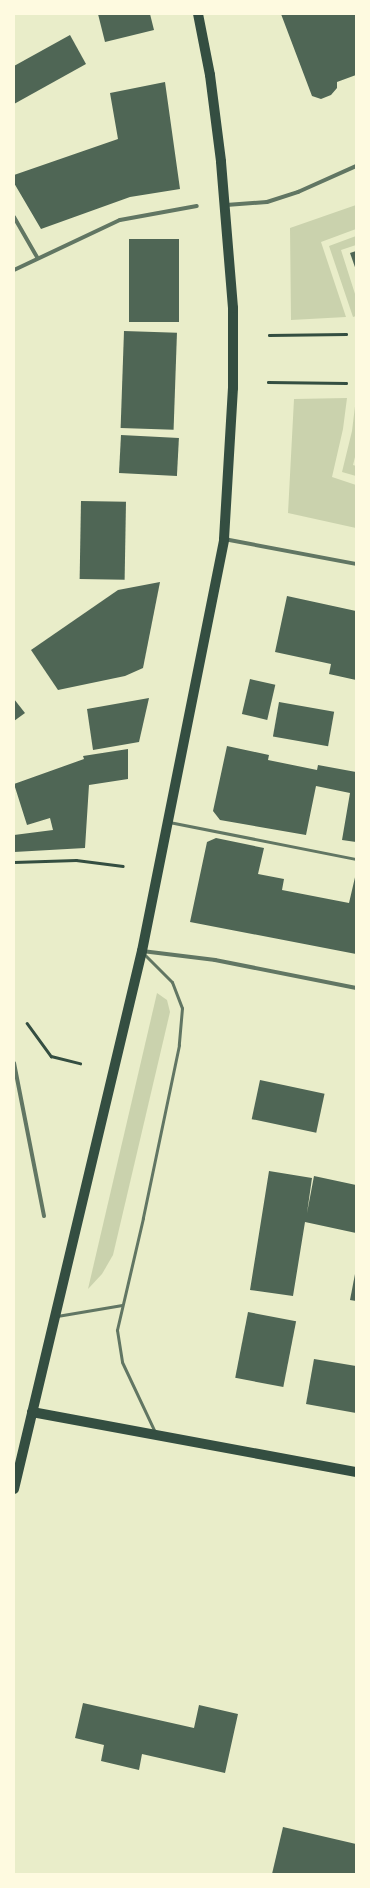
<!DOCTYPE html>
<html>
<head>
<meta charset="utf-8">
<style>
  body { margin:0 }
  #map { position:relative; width:370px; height:1888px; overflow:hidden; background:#e9edc9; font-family:"IBM Plex Sans",sans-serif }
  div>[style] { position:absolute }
  .green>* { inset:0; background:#cad2ad }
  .building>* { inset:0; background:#4f6655; transform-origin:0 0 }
  .path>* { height:2.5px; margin:-1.25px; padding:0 1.25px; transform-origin:1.25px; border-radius:1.25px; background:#344e41 }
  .service>* { height:3px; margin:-1.5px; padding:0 1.5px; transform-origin:1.5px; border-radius:1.5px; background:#617663 }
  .minor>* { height:4px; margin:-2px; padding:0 2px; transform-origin:2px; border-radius:2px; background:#617663 }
  .primary>* { height:10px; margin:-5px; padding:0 5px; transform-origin:5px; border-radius:5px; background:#344e41 }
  span { translate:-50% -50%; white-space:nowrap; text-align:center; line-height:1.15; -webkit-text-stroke:3px #fefae0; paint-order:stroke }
  .frame { position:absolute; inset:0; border:15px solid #fefae0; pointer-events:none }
</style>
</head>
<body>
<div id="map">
  <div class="green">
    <div style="clip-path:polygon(356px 205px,356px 229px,321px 242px,346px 317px,291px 320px,290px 228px)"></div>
    <div style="clip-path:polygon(356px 236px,356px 245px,341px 250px,356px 297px,356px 316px,353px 317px,329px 246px)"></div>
    <div style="clip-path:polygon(347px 398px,343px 429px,332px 477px,356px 485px,356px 528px,288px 513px,294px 399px)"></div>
    <div style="clip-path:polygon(356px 398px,356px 453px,353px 465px,356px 466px,356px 476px,342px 472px,352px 431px)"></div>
    <div style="clip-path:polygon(157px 993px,167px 1000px,170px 1012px,113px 1255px,102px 1274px,88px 1289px)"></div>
  </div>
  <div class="building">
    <div style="clip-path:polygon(98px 14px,150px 14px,154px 30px,105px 42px)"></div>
    <div style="clip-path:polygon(281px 14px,356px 14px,356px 75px,337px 82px,337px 88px,331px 95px,321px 99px,312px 96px)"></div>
    <div style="clip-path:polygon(70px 35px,86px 64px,14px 104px,14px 66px)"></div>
    <div style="clip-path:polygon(165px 82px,180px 189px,130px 197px,41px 229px,14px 183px,14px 175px,118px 139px,110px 93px)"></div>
    <div style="left:129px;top:239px;width:50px;height:83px"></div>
    <div style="clip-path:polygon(356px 251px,356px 270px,350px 253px)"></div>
    <div style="left:124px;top:331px;width:53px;height:97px;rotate:2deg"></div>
    <div style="left:121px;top:435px;width:58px;height:38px;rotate:3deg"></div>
    <div style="left:81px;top:501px;width:45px;height:78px;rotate:1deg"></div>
    <div style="clip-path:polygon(160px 582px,143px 668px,125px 676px,58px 690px,31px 650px,118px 590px)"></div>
    <div style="clip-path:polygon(287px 596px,356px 611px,356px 680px,329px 674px,331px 664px,275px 652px)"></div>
    <div style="left:250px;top:679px;width:26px;height:36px;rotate:13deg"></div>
    <div style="clip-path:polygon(149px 698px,139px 742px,93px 750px,87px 709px)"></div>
    <div style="clip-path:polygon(14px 699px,25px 713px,14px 721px)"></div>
    <div style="left:279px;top:702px;width:56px;height:35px;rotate:10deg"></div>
    <div style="clip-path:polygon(227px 746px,269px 755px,268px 760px,317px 770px,318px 765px,356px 772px,356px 842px,342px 840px,350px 793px,316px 786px,306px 835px,220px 820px,213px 811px)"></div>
    <div style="clip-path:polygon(128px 749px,128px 779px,89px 785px,85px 848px,14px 852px,14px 835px,53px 830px,50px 818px,27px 825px,14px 784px,84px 759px,83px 756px)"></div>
    <div style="clip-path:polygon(216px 838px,264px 848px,258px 874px,284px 879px,282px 890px,349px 903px,356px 873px,356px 954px,190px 922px,207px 842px)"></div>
    <div style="left:260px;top:1080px;width:66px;height:40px;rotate:12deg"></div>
    <div style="clip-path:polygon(269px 1171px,312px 1178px,307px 1213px,314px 1176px,356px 1185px,356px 1233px,305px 1222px,293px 1296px,250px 1290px)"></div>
    <div style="clip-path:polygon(355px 1274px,356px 1274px,356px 1301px,350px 1300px)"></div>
    <div style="left:248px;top:1312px;width:49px;height:67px;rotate:11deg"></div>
    <div style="clip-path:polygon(314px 1359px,356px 1366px,356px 1413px,306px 1404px)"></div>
    <div style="clip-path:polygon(83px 1703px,194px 1728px,199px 1705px,238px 1714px,225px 1773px,142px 1754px,139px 1770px,101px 1761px,104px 1745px,75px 1738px)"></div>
    <div style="clip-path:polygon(283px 1827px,356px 1844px,356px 1874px,272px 1874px)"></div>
  </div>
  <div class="path">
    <div style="left:269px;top:335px;width:77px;rotate:-0.7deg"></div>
    <div style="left:268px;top:382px;width:78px;rotate:0.7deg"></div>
    <div style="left:14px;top:862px;width:62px;rotate:-1.8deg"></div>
    <div style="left:76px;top:860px;width:47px;rotate:7.3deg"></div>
    <div style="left:27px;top:1023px;width:41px;rotate:54deg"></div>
    <div style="left:51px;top:1056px;width:30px;rotate:14deg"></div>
  </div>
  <div class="service">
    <div style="left:169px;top:822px;width:191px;rotate:11.2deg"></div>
    <div style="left:143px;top:953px;width:41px;rotate:45deg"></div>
    <div style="left:172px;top:982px;width:28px;rotate:69deg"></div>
    <div style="left:182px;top:1008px;width:37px;rotate:95deg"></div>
    <div style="left:179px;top:1045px;width:177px;rotate:101.8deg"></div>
    <div style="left:143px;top:1218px;width:115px;rotate:103.1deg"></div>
    <div style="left:117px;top:1330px;width:32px;rotate:81deg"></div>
    <div style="left:122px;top:1362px;width:77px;rotate:64.8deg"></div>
    <div style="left:57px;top:1316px;width:66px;rotate:-9.6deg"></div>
  </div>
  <div class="minor">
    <div style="left:226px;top:205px;width:41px;rotate:-4.2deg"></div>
    <div style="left:267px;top:202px;width:33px;rotate:-18deg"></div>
    <div style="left:298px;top:192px;width:64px;rotate:-24.1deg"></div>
    <div style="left:14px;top:217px;width:46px;rotate:60.1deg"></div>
    <div style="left:14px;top:270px;width:117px;rotate:-25.3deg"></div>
    <div style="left:120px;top:220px;width:78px;rotate:-10.3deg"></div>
    <div style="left:224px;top:539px;width:134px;rotate:10.7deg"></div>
    <div style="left:142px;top:951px;width:74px;rotate:7deg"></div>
    <div style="left:215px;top:960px;width:144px;rotate:11.2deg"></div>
    <div style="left:14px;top:1063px;width:156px;rotate:78.9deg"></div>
  </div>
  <div class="primary">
    <div style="left:32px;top:1412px;width:330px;rotate:10.5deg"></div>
    <div style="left:14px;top:1489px;width:553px;rotate:-76.62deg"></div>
    <div style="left:142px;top:951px;width:420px;rotate:-78.7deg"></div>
    <div style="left:224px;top:539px;width:151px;rotate:-86.6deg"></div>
    <div style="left:233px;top:388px;width:80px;rotate:-90deg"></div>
    <div style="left:233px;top:308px;width:147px;rotate:-94.7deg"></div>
    <div style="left:221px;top:161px;width:87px;rotate:-97.3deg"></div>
    <div style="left:210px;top:75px;width:62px;rotate:-101.1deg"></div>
  </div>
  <div class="frame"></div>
</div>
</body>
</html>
